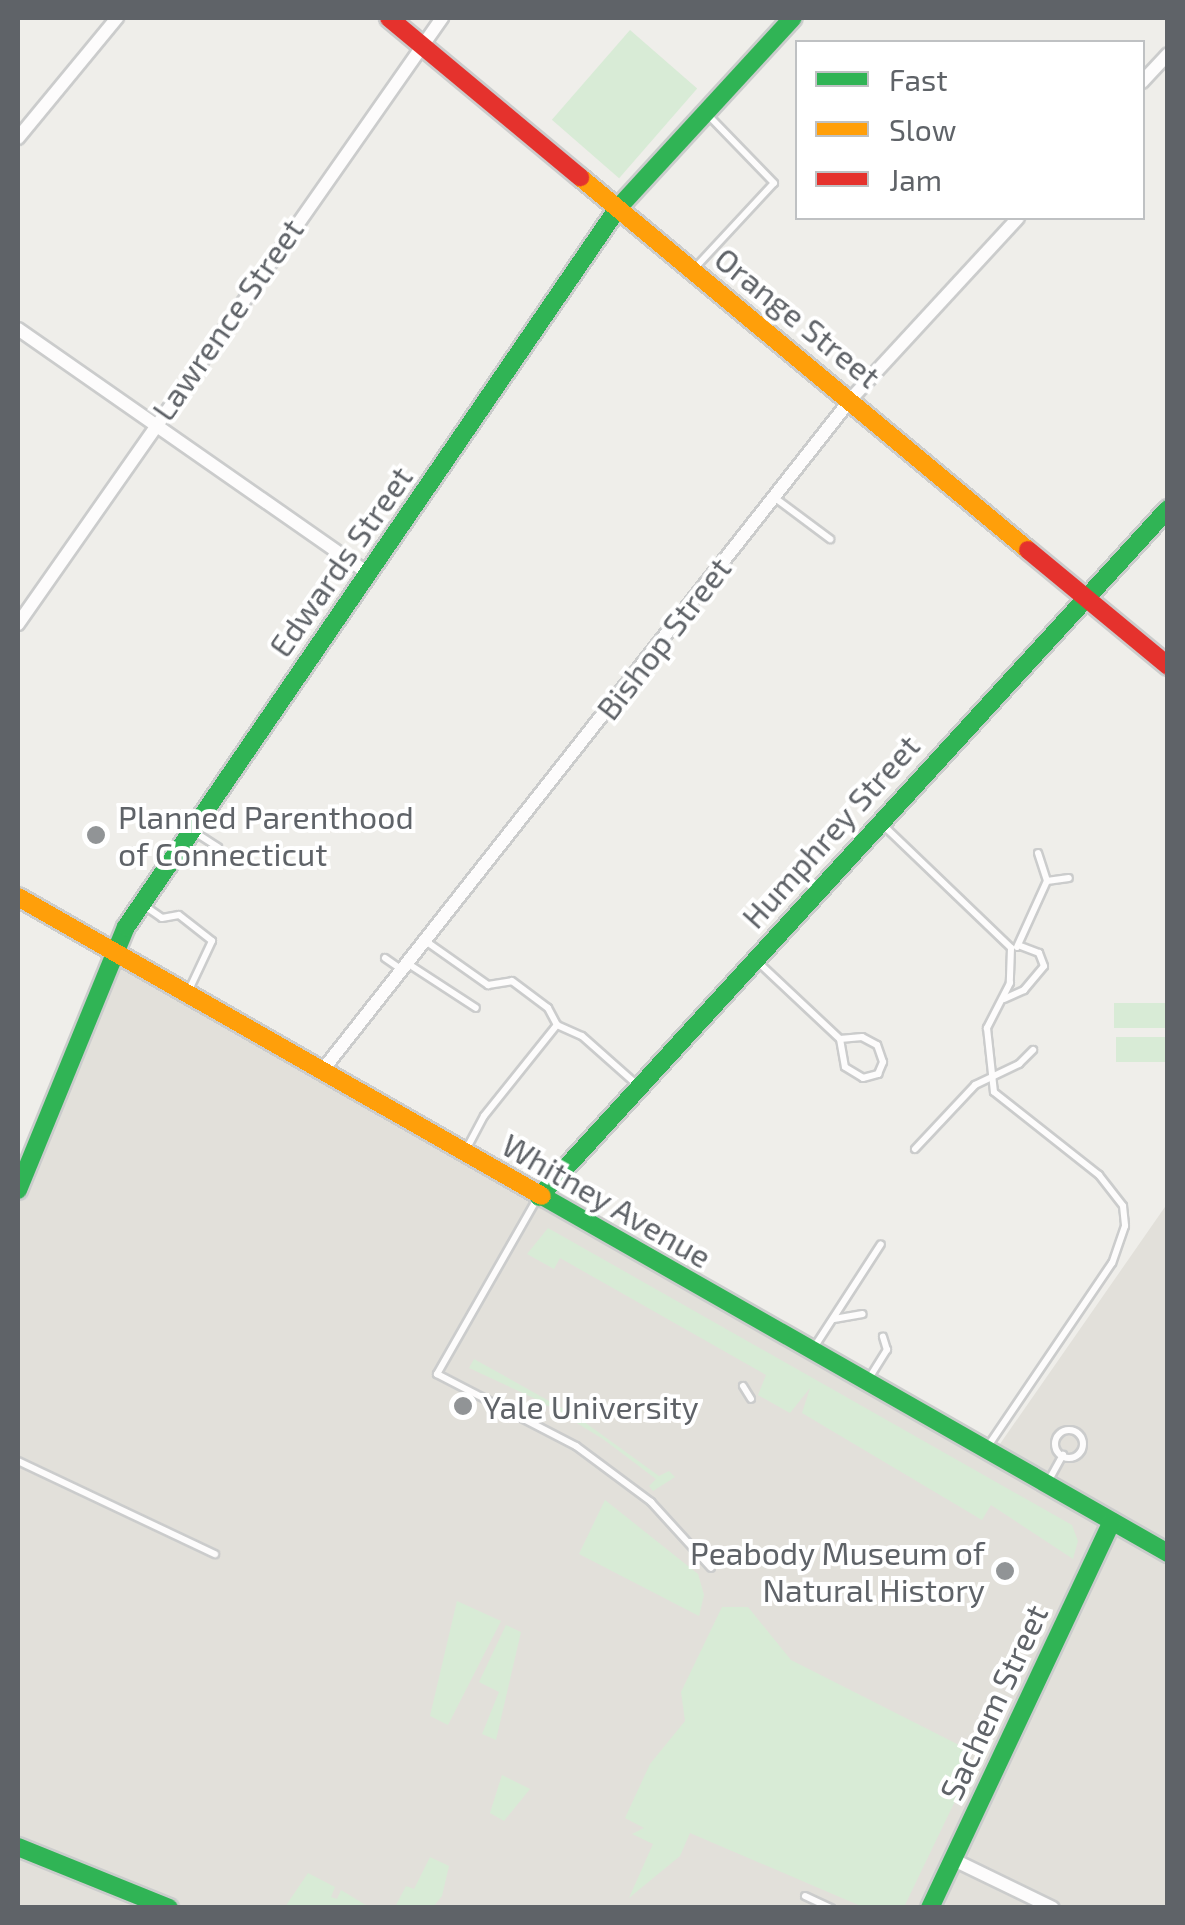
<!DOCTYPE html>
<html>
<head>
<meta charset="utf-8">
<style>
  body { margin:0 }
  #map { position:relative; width:1185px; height:1925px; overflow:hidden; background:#efeeea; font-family:"Exo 2",sans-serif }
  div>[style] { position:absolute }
  .education>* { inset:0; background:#e2e0da }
  .green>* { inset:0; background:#d8ebd6; transform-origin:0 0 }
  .roads { filter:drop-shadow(2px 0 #cbcccc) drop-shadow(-2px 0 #cbcccc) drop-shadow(0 2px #cbcccc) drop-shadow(0 -2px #cbcccc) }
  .lane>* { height:6px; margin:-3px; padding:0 3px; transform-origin:3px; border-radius:3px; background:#fdfcfc }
  .lane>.ring { margin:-3px; padding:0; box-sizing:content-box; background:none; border:6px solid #fdfcfc; border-radius:50% }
  .street>* { height:12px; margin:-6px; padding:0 6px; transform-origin:6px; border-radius:6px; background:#fdfcfc }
  .fast>* { height:18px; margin:-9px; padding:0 9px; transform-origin:9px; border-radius:9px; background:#30b455 }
  .slow>* { height:18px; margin:-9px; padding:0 9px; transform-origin:9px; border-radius:9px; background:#ff9f0a }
  .jam>* { height:18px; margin:-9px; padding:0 9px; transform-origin:9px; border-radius:9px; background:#e5322d }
  .dots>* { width:28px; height:28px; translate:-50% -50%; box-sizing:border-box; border:5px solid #fff; border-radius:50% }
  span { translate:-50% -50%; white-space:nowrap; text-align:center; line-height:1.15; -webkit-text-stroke:8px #fff; paint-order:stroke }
  .street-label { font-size:32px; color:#5f6368 }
  .poi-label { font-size:32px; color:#5f6368 }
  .left { translate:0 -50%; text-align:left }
  .right { translate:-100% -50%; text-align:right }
  .frame { position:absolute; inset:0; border:20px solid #5f6368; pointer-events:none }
  .legend { position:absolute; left:795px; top:40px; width:350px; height:180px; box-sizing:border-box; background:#fff; border:2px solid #bfc1c3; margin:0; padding:12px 18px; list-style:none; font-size:30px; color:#5f6368 }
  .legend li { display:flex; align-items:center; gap:20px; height:50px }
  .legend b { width:50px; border:2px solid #bfc1c3 }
</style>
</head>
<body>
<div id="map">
  <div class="education">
    <div style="clip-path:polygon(113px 951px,993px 1454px,1167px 1204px,1167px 1907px,18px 1907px,18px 1190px)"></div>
  </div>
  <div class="green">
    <div style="left:630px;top:30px;width:89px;height:119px;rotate:41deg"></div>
    <div style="left:1167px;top:1003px;width:25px;height:53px;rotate:90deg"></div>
    <div style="left:1167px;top:1037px;width:25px;height:51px;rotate:90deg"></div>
    <div style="clip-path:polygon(548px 1228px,1072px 1525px,1078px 1541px,1073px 1559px,991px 1505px,982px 1520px,802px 1413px,810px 1388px,790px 1413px,758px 1395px,766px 1375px,560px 1258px,554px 1269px,527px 1254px)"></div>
    <div style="clip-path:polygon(474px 1359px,576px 1416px,659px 1476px,669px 1471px,675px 1477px,653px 1491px,649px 1486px,656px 1479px,603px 1439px,547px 1405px,538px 1415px,540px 1401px,469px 1368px)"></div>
    <div style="clip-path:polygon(605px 1500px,698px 1574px,704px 1595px,699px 1616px,579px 1554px)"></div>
    <div style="clip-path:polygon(457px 1601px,501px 1621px,448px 1725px,430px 1716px)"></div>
    <div style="clip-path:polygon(722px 1607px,748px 1607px,791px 1660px,963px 1747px,971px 1768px,904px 1907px,863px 1907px,690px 1833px,680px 1856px,629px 1898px,653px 1844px,632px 1834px,644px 1828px,625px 1818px,650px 1764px,685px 1721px,681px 1692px)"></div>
    <div style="clip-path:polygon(506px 1625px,521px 1632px,496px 1740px,482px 1734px,499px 1692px,479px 1682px)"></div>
    <div style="clip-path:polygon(502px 1775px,530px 1789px,504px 1821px,490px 1813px)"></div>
    <div style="clip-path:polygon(430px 1857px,449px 1866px,442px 1896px,433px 1907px,395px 1907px,406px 1886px,414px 1889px)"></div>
    <div style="clip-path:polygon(308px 1873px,335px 1887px,331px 1897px,337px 1899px,341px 1890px,369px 1907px,285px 1907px)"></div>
  </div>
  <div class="roads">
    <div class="lane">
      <div style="left:694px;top:269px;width:117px;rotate:-47.1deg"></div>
      <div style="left:774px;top:183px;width:93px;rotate:-134.1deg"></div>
      <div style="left:775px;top:498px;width:69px;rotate:36.7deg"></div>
      <div style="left:884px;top:826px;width:176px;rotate:43.8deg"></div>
      <div style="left:1011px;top:948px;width:35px;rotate:92deg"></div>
      <div style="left:1010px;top:983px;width:51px;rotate:117.1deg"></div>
      <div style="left:987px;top:1028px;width:64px;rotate:83.8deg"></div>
      <div style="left:994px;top:1092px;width:134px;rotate:38.3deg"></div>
      <div style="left:1099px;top:1175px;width:39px;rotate:52deg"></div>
      <div style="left:1123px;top:1206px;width:20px;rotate:84deg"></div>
      <div style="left:1125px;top:1226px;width:39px;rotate:109deg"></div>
      <div style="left:1112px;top:1263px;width:221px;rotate:124.1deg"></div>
      <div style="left:193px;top:831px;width:30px;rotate:33deg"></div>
      <div style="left:1038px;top:853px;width:29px;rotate:72deg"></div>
      <div style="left:1047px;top:881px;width:22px;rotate:-8deg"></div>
      <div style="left:142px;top:904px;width:24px;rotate:35deg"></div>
      <div style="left:162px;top:918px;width:17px;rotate:-10deg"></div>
      <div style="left:179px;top:915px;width:42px;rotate:38.2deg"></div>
      <div style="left:212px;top:941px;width:52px;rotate:115.1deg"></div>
      <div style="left:427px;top:942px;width:75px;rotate:35.2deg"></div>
      <div style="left:488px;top:985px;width:24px;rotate:-9deg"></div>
      <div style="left:512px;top:981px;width:45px;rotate:36.9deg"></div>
      <div style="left:548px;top:1008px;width:19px;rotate:62deg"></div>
      <div style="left:1017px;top:947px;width:72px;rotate:-65.6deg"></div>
      <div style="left:385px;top:958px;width:19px;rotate:35deg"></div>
      <div style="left:407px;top:963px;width:82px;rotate:33.1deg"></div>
      <div style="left:759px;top:963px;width:111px;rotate:43.2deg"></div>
      <div style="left:840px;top:1039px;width:28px;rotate:80deg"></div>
      <div style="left:845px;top:1067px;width:21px;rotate:31deg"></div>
      <div style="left:863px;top:1078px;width:16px;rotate:-15deg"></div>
      <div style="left:878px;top:1074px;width:13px;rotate:-67deg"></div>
      <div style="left:883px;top:1062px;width:18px;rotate:-109deg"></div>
      <div style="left:877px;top:1045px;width:17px;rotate:-152deg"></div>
      <div style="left:862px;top:1037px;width:22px;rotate:175deg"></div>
      <div style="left:1004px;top:999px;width:22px;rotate:-24deg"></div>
      <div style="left:1024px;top:990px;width:31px;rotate:-50deg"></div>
      <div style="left:1044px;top:966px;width:14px;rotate:-111deg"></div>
      <div style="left:1039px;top:953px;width:19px;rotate:-159deg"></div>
      <div style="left:467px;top:1148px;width:36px;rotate:-62deg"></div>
      <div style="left:484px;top:1116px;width:117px;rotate:-51.3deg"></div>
      <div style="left:557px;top:1025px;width:27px;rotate:24deg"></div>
      <div style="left:582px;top:1036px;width:72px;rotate:41.6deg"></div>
      <div style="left:915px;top:1149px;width:88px;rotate:-46.8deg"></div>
      <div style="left:975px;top:1085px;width:49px;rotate:-25.5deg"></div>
      <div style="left:1019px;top:1064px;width:20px;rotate:-45deg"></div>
      <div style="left:538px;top:1197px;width:204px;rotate:119.7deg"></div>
      <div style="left:437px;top:1374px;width:157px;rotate:27.4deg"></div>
      <div style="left:576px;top:1446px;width:94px;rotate:36.7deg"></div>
      <div style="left:651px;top:1502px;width:89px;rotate:47.7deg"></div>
      <div style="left:834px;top:1319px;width:29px;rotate:-10deg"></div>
      <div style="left:815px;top:1346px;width:121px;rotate:-57.1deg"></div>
      <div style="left:868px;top:1380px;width:36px;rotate:-58deg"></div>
      <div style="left:887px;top:1350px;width:14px;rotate:-107deg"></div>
      <div style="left:743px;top:1386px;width:15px;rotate:58deg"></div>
      <div class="ring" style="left:1055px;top:1430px;width:22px;height:22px"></div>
      <div style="left:18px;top:1461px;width:218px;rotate:25.3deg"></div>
      <div style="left:1049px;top:1480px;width:29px;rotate:-61deg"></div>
      <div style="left:805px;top:1896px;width:29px;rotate:25deg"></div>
    </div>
    <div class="street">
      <div style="left:1142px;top:82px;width:38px;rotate:-47deg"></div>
      <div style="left:18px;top:138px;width:156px;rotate:-50.5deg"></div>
      <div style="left:18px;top:329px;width:427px;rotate:34.9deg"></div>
      <div style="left:18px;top:624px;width:740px;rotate:-55.02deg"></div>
      <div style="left:322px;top:1071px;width:855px;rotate:-51.79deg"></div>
      <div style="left:851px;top:399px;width:246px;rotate:-47.3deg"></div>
      <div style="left:952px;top:1859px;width:112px;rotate:25.9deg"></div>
    </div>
    <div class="fast">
      <div style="left:18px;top:1190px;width:284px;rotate:-67.7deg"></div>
      <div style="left:126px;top:927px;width:871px;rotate:-55.62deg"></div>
      <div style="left:618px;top:208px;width:258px;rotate:-47.4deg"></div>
      <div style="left:542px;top:1196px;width:721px;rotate:29.7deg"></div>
      <div style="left:539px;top:1197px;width:932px;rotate:-47.57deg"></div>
      <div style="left:18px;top:1847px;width:163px;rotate:22deg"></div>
      <div style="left:930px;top:1908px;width:427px;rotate:-64.8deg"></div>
    </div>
    <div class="slow">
      <div style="left:580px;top:177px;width:583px;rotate:39.78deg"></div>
      <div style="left:18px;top:897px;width:603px;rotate:29.71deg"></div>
    </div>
    <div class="jam">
      <div style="left:389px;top:18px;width:249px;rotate:39.8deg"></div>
      <div style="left:1028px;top:550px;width:182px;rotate:39.6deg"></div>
    </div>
  </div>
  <div class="dots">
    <div style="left:96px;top:835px;background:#919496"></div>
    <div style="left:463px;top:1406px;background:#919496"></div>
    <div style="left:1005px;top:1571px;background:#919496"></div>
  </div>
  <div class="street-label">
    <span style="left:798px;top:317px;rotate:39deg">Orange Street</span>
    <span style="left:227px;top:319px;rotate:-55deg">Lawrence Street</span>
    <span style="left:340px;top:561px;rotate:-55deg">Edwards Street</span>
    <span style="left:663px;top:638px;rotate:-52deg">Bishop Street</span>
    <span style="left:830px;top:831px;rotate:-48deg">Humphrey Street</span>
    <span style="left:607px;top:1200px;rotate:30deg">Whitney Avenue</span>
    <span style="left:993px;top:1702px;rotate:-65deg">Sachem Street</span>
  </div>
  <div class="poi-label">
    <span class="left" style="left:118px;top:835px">Planned Parenthood<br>of Connecticut</span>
    <span class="left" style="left:483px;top:1406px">Yale University</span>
    <span class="right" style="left:985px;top:1571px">Peabody Museum of<br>Natural History</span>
  </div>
  <div class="frame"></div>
  <ul class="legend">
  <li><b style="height:12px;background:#30b455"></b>Fast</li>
  <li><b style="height:12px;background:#ff9f0a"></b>Slow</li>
  <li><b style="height:12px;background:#e5322d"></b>Jam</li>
  </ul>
</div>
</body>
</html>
